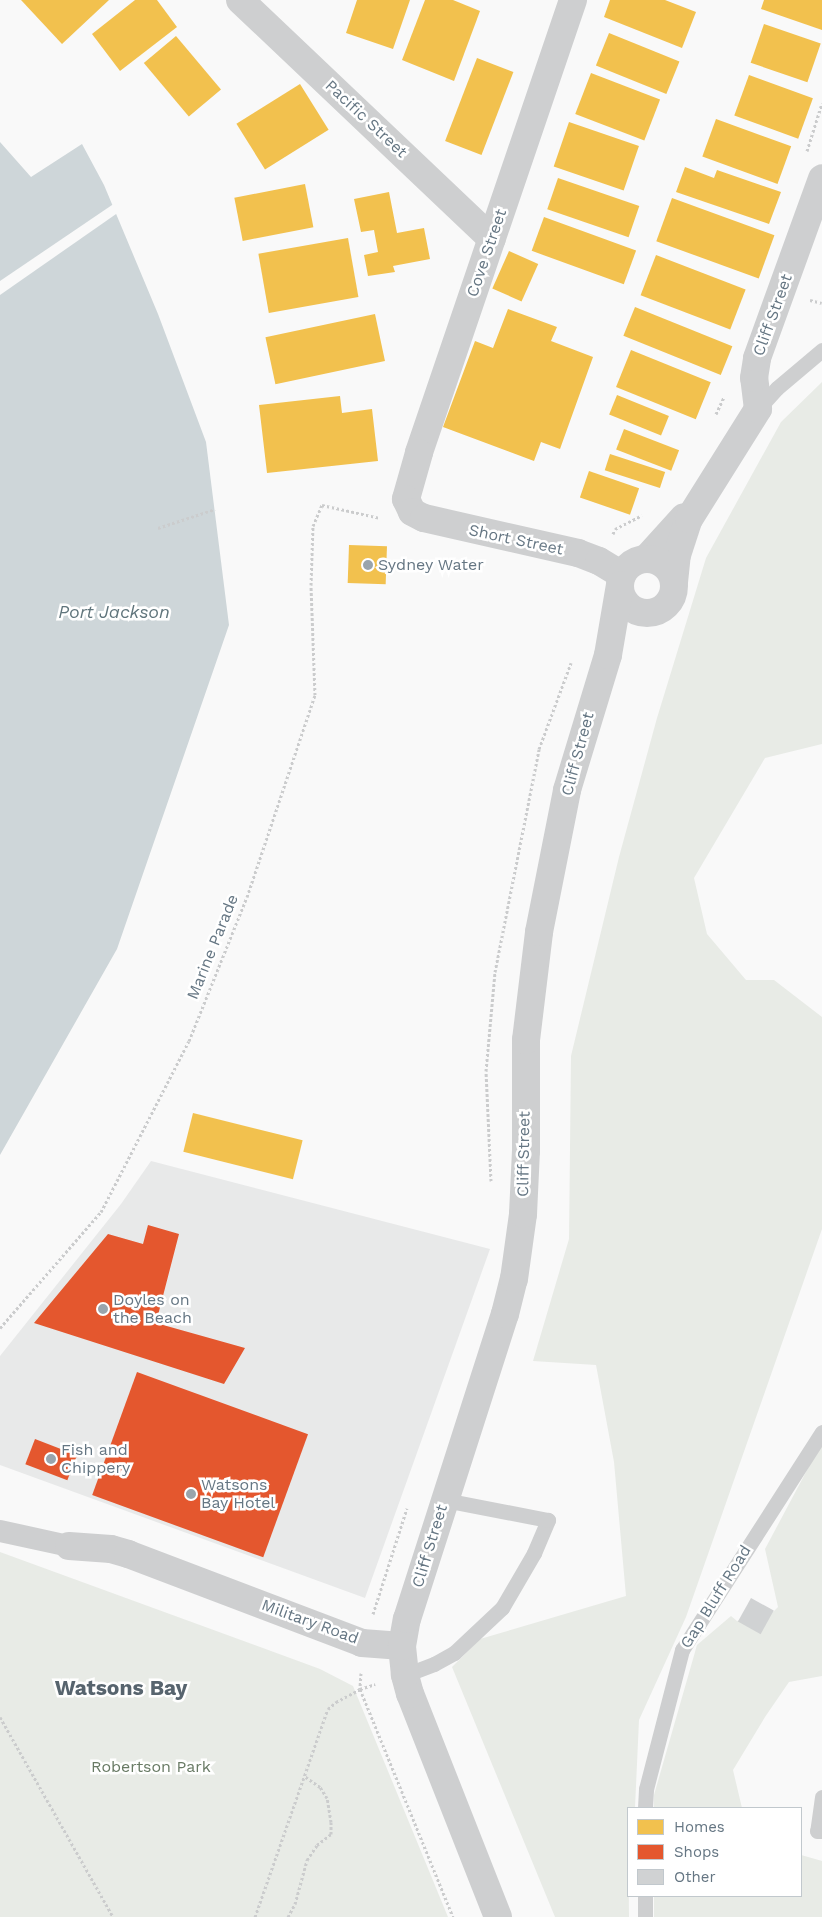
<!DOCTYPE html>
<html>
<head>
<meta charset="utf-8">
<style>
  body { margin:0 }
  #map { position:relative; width:822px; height:1917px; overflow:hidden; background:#f9f9f9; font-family:"Work Sans",sans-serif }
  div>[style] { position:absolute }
  .built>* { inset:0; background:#e8e9e9 }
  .green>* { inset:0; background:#e8ebe6 }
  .water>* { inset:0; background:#ced6d9 }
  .pier>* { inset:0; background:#f9f9f9 }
  .homes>* { inset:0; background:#f2c14e; transform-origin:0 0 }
  .shops>* { inset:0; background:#e4572e; transform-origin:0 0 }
  .building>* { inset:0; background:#d0d2d3; transform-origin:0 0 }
  .path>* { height:3px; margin-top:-1.5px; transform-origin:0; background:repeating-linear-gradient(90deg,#cbcccd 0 2.5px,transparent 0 5px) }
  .service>* { height:15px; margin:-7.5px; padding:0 7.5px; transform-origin:7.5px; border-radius:7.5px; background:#cecfd0 }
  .pedestrian>* { height:22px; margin:-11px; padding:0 11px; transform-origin:11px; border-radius:11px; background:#cecfd0 }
  .minor>* { height:28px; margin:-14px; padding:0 14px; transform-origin:14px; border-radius:14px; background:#cecfd0 }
  .tertiary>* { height:28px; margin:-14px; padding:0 14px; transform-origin:14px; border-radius:14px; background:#cecfd0 }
  .tertiary>.ring { margin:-14px; padding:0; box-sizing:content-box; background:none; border:28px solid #cecfd0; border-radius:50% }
  .dots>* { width:14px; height:14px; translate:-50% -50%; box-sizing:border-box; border:2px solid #fff; border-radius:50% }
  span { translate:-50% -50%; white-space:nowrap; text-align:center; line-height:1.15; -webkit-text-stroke:5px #fff; paint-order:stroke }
  .street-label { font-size:16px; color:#657683 }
  .poi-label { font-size:16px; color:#657683 }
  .left { translate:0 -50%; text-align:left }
  .park-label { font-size:16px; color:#687a64 }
  .water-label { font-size:18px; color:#60757c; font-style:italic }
  .district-label { font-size:21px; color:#57646e; font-weight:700 }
  .legend { position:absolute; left:627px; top:1807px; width:175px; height:90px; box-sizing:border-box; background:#fff; border:1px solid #c1c8cd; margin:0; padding:6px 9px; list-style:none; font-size:15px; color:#657683 }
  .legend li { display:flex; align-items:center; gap:10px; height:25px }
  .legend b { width:25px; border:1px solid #c1c8cd }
</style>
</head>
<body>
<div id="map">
  <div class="built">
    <div style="clip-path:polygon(151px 1161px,490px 1249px,365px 1598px,0 1465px,0 1356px,121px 1204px)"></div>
  </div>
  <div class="green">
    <div style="clip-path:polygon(822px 382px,822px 744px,765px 758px,694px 878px,707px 934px,746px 980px,774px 980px,822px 1017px,822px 1229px,686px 1617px,639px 1720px,635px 1808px,628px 1808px,629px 1917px,555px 1917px,452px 1667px,480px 1639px,626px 1596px,614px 1462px,596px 1365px,533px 1361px,569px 1239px,571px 1056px,619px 857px,657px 718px,706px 558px,781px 422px)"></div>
    <div style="clip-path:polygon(822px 1442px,822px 1676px,789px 1682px,765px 1717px,733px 1770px,742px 1808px,654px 1808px,654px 1795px,697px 1645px,731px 1616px,737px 1621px,774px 1611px,778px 1607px,765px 1549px)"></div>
    <div style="clip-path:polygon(0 1552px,320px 1669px,353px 1686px,448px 1917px,0 1917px)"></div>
    <div style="clip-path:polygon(801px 1855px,822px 1861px,822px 1917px,654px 1917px,654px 1896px,801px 1896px)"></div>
  </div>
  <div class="water">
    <div style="clip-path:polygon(0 142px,31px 177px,82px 144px,104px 185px,158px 314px,206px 442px,229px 625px,117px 949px,0 1155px)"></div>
  </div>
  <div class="pier">
    <div style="clip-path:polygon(115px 203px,119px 212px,0 295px,0 281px)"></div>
  </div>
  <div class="homes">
    <div style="clip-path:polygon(21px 0,109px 0,62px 44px)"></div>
    <div style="clip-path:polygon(135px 0,157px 0,177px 27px,120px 71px,92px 34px)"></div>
    <div style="clip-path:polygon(357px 0,410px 0,393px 49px,346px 33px)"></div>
    <div style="clip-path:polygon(425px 0,453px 0,480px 11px,454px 81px,402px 60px)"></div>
    <div style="clip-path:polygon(610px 0,665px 0,696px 12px,682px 48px,604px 17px)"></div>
    <div style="clip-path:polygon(764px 0,822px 0,822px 30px,761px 9px)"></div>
    <div style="left:764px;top:24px;width:60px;height:41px;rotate:19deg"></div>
    <div style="left:609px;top:33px;width:76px;height:35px;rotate:22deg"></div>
    <div style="left:176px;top:36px;width:70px;height:42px;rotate:50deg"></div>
    <div style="left:477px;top:58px;width:39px;height:89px;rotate:21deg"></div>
    <div style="left:591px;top:73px;width:74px;height:44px;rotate:21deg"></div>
    <div style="left:749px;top:75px;width:68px;height:43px;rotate:20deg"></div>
    <div style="left:300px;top:84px;width:54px;height:75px;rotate:58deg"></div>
    <div style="left:716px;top:119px;width:80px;height:40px;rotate:20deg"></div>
    <div style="left:569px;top:122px;width:74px;height:47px;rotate:19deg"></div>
    <div style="clip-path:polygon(685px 167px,714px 178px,717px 170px,781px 192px,769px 224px,676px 192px)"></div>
    <div style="left:558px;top:178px;width:86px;height:33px;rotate:19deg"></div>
    <div style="left:305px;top:184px;width:44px;height:72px;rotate:79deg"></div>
    <div style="clip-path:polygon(389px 192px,397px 233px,424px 228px,430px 259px,393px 266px,395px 272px,368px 276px,364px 255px,378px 252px,374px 230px,361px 232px,354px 199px)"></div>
    <div style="left:672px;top:198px;width:109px;height:46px;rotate:20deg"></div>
    <div style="left:544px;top:217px;width:98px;height:36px;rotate:20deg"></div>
    <div style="left:348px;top:238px;width:60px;height:91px;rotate:80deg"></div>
    <div style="left:509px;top:251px;width:32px;height:41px;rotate:24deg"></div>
    <div style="left:656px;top:255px;width:96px;height:43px;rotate:21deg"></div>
    <div style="left:635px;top:307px;width:105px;height:31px;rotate:22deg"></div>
    <div style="clip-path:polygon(508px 309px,557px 327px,551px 341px,593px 357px,560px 449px,541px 442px,534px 461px,443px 427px,475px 341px,493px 348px)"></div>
    <div style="left:375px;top:314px;width:48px;height:112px;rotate:78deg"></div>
    <div style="left:631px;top:350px;width:86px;height:40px;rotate:22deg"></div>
    <div style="left:617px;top:395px;width:56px;height:21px;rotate:22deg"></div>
    <div style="clip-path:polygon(340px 396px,342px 413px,372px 409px,378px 461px,267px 473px,259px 405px)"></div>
    <div style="left:624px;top:429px;width:59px;height:22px;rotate:21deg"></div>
    <div style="left:610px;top:454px;width:58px;height:17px;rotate:18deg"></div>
    <div style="left:589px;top:471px;width:53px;height:28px;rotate:19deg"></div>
    <div style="left:349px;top:545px;width:38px;height:38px;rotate:2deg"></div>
    <div style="left:193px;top:1113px;width:113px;height:40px;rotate:14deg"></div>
  </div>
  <div class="shops">
    <div style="clip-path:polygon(148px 1225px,179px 1234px,156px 1323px,245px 1348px,224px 1384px,34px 1323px,108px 1234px,143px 1244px)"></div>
    <div style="left:137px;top:1372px;width:182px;height:131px;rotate:20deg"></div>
    <div style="left:35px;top:1439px;width:45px;height:27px;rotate:21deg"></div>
  </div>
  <div class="building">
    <div style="left:751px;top:1598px;width:26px;height:27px;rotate:29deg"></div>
  </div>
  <div class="path">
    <div style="left:807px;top:151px;width:50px;rotate:-72.6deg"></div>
    <div style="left:810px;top:300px;width:12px;rotate:14deg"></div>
    <div style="left:716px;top:414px;width:19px;rotate:-65deg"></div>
    <div style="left:158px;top:528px;width:60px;rotate:-18.4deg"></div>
    <div style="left:613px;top:534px;width:5px;rotate:-68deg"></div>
    <div style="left:615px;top:529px;width:30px;rotate:-27deg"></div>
    <div style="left:491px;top:1181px;width:110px;rotate:-92.6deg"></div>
    <div style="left:486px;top:1071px;width:99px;rotate:-84.8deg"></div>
    <div style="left:495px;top:972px;width:227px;rotate:-78.8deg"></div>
    <div style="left:539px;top:749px;width:92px;rotate:-69.6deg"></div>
    <div style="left:0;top:1328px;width:154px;rotate:-49deg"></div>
    <div style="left:101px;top:1212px;width:192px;rotate:-62.8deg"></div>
    <div style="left:189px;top:1041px;width:155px;rotate:-68.1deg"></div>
    <div style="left:247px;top:897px;width:213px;rotate:-71.4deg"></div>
    <div style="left:315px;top:695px;width:110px;rotate:-92.1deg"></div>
    <div style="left:311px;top:585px;width:59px;rotate:-88.1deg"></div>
    <div style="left:313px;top:526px;width:23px;rotate:-67deg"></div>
    <div style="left:322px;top:505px;width:59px;rotate:12.6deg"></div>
    <div style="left:373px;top:1614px;width:111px;rotate:-72.2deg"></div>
    <div style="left:361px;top:1673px;width:16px;rotate:94deg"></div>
    <div style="left:360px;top:1689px;width:246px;rotate:67.8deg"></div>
    <div style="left:0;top:1717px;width:230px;rotate:60.5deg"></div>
    <div style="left:255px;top:1917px;width:220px;rotate:-70.7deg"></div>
    <div style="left:328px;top:1709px;width:11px;rotate:-41deg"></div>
    <div style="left:336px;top:1702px;width:27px;rotate:-28deg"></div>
    <div style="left:360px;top:1689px;width:16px;rotate:-18deg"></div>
    <div style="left:288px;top:1917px;width:15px;rotate:-62deg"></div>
    <div style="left:295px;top:1904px;width:46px;rotate:-74.7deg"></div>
    <div style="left:307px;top:1860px;width:18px;rotate:-56deg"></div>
    <div style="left:317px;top:1845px;width:18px;rotate:-38deg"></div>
    <div style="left:331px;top:1834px;width:12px;rotate:-90deg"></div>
    <div style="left:331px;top:1822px;width:24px;rotate:-99deg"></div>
    <div style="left:327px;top:1798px;width:13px;rotate:-122deg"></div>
    <div style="left:320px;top:1787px;width:19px;rotate:-145deg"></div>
  </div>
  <div class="service">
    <div style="left:758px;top:409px;width:28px;rotate:-48deg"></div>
    <div style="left:777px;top:388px;width:59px;rotate:-40.2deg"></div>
    <div style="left:405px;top:1675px;width:31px;rotate:-21deg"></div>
    <div style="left:434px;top:1664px;width:23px;rotate:-29deg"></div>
    <div style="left:454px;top:1653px;width:66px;rotate:-43.2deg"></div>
    <div style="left:502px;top:1608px;width:64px;rotate:-59.8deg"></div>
    <div style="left:534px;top:1553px;width:36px;rotate:-67deg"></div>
    <div style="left:548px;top:1520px;width:106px;rotate:-169.1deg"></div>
    <div style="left:822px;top:1797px;width:34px;rotate:98deg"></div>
    <div style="left:817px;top:1831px;width:5px"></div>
    <div style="left:645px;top:1808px;width:19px;rotate:-87deg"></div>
    <div style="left:646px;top:1789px;width:144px;rotate:-75.5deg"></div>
    <div style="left:682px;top:1650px;width:259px;rotate:-57.3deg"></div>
    <div style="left:645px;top:1917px;width:21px;rotate:-90deg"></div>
  </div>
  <div class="pedestrian">
    <div style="left:0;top:1531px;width:71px;rotate:12.3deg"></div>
  </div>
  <div class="minor">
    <div style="left:240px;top:0;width:347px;rotate:43.5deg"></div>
    <div style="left:573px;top:0;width:478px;rotate:108.8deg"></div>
    <div style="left:419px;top:453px;width:48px;rotate:105.8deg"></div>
    <div style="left:406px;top:499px;width:14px;rotate:65deg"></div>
    <div style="left:412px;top:512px;width:13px;rotate:27deg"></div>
    <div style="left:424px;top:518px;width:158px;rotate:12.8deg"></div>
    <div style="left:578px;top:553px;width:22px;rotate:21deg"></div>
    <div style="left:599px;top:561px;width:27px;rotate:31deg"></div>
    <div style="left:647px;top:558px;width:55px;rotate:-47.9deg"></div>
    <div style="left:674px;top:582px;width:27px;rotate:-84deg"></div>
    <div style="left:677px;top:555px;width:38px;rotate:-72deg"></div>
    <div style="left:689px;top:519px;width:130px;rotate:-57.9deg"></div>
    <div style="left:758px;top:409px;width:31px;rotate:-97deg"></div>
    <div style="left:754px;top:378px;width:20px;rotate:-81deg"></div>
    <div style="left:757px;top:358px;width:191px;rotate:-70.1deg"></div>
    <div style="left:69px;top:1546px;width:42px;rotate:4.1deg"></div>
    <div style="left:111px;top:1549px;width:18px;rotate:16deg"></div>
    <div style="left:128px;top:1554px;width:250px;rotate:20.8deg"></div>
    <div style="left:362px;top:1643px;width:40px;rotate:4.3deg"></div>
  </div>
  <div class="tertiary">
    <div class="ring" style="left:620px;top:559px;width:26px;height:26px"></div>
    <div style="left:498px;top:1917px;width:240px;rotate:-111.5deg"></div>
    <div style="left:410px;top:1694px;width:20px;rotate:-105deg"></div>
    <div style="left:405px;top:1675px;width:29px;rotate:-96deg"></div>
    <div style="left:402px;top:1646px;width:27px;rotate:-80deg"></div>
    <div style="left:407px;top:1619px;width:320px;rotate:-72.2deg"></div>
    <div style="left:505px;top:1314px;width:36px;rotate:-76deg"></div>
    <div style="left:514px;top:1279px;width:66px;rotate:-82.1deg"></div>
    <div style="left:523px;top:1214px;width:63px;rotate:-87.3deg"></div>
    <div style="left:526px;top:1151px;width:111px;rotate:-90deg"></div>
    <div style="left:526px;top:1040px;width:109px;rotate:-83.1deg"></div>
    <div style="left:539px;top:932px;width:145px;rotate:-78.8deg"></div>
    <div style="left:567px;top:790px;width:141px;rotate:-73.1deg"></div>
    <div style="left:608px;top:655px;width:71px;rotate:-80.3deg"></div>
  </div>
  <div class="dots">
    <div style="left:368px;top:565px;background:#99a4ac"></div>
    <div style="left:103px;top:1309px;background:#99a4ac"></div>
    <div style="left:51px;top:1459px;background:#99a4ac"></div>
    <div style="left:191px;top:1494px;background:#99a4ac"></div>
  </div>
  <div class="street-label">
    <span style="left:366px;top:119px;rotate:43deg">Pacific Street</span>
    <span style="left:487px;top:253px;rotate:-71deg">Cove Street</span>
    <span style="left:773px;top:315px;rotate:-70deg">Cliff Street</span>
    <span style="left:516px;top:540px;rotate:12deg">Short Street</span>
    <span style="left:578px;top:754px;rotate:-75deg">Cliff Street</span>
    <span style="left:213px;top:947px;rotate:-68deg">Marine Parade</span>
    <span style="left:524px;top:1154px;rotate:-89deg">Cliff Street</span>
    <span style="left:430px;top:1546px;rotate:-73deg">Cliff Street</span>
    <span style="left:716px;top:1597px;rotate:-58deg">Gap Bluff Road</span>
    <span style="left:310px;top:1622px;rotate:20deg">Military Road</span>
  </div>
  <div class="poi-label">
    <span class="left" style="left:378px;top:565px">Sydney Water</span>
    <span class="left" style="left:113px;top:1309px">Doyles on<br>the Beach</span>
    <span class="left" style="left:61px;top:1459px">Fish and<br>Chippery</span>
    <span class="left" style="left:201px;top:1494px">Watsons<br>Bay Hotel</span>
  </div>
  <div class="park-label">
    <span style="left:151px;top:1767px">Robertson Park</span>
  </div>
  <div class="water-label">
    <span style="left:114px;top:612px">Port Jackson</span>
  </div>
  <div class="district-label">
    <span style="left:121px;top:1688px">Watsons Bay</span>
  </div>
  <ul class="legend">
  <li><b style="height:14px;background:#f2c14e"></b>Homes</li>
  <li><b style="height:14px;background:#e4572e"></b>Shops</li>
  <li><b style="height:14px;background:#d0d2d3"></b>Other</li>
  </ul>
</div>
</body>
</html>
